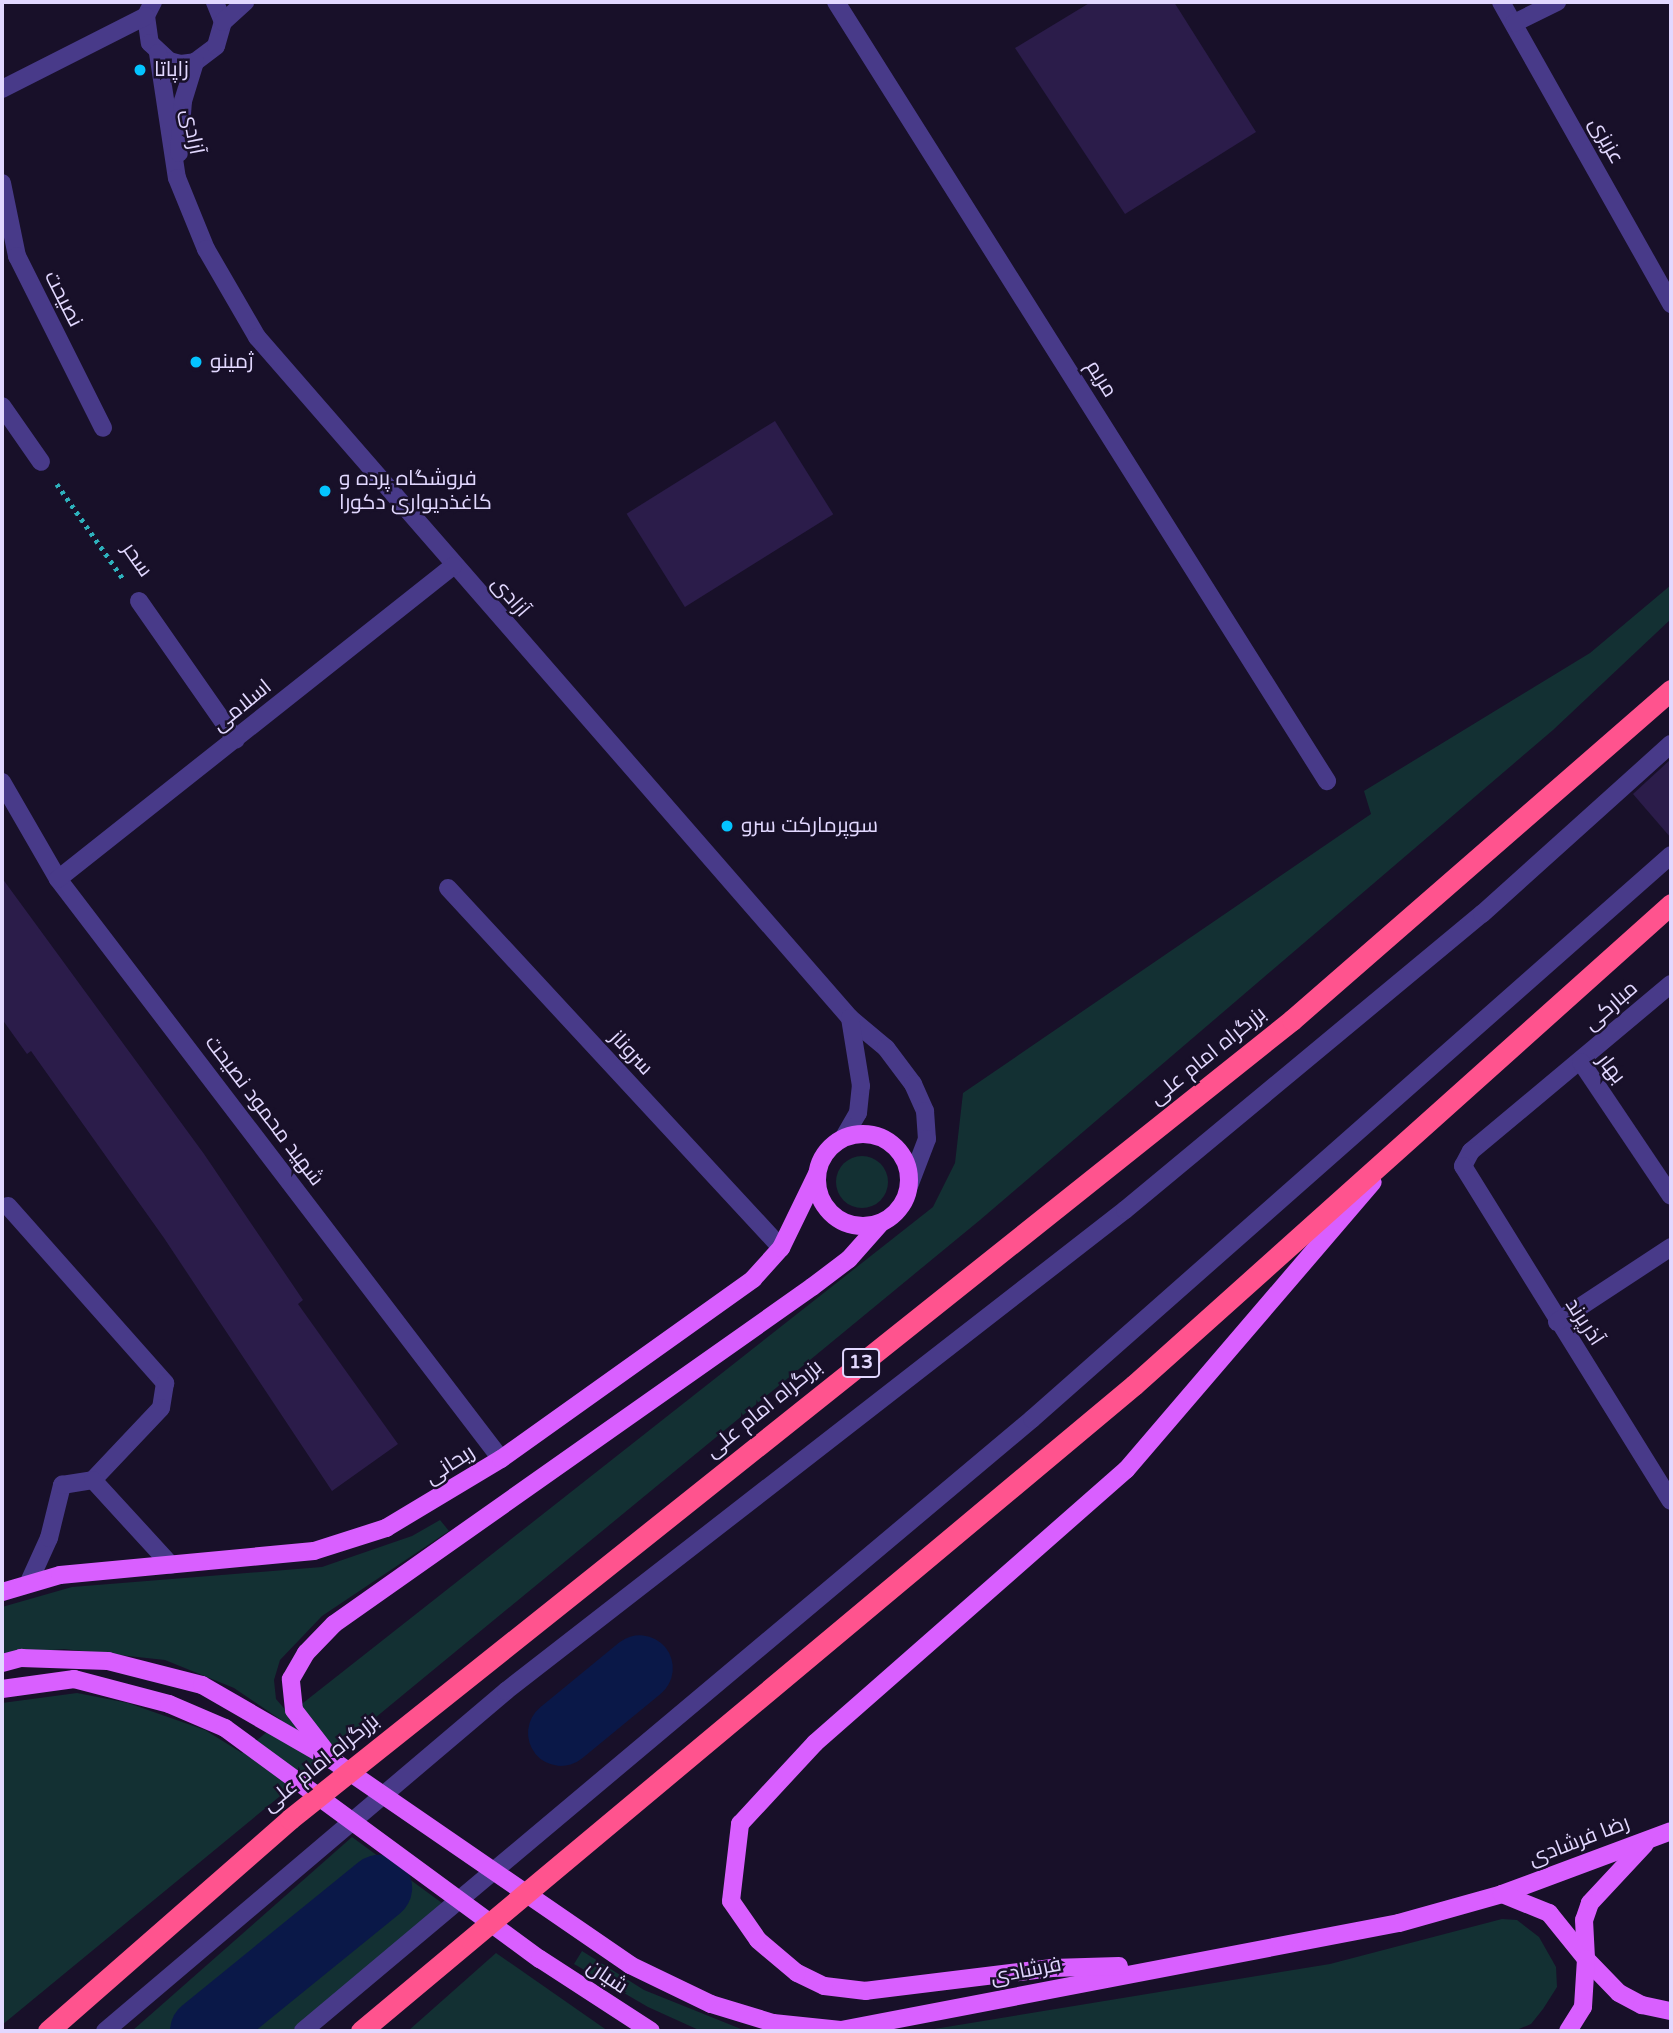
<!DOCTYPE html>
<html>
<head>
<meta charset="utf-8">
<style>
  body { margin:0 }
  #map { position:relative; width:1673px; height:2033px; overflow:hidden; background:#181029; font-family:"Varela Round",Cairo,sans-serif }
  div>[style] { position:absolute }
  .green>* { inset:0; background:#133033 }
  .round { border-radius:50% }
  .river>* { height:66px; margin:-33px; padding:0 33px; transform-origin:33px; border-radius:33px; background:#0a1848 }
  .building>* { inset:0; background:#2b1c4a; transform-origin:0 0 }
  .path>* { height:4.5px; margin-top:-2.25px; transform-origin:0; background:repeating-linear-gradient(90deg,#2eb2bd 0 3.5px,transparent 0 8.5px) }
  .minor>* { height:18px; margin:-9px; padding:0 9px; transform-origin:9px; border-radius:9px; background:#483a89 }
  .major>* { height:18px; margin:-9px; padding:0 9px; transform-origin:9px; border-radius:9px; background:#d95fff }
  .major>.ring { margin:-9px; padding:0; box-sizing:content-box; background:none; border:18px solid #d95fff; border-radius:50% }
  .highway>* { height:21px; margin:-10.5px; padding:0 10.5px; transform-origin:10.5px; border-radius:10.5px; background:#ff538e }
  .dots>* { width:19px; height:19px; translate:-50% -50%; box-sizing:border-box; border:4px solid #181029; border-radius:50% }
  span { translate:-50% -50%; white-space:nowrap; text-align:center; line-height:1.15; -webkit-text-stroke:5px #181029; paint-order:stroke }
  .shield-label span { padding:2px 5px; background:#181029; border:2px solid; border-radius:5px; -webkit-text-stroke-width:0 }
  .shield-label { font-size:19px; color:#e2d8ff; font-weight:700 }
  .poi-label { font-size:21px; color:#e2d8ff }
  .left { translate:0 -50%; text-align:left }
  .street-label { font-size:21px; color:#e2d8ff }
  .frame { position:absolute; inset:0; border:4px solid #e2d8ff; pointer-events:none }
</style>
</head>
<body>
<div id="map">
  <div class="green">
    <div style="clip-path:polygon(1671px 585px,1671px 619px,1553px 730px,980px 1220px,2px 2025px,2px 1703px,77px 1693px,128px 1703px,205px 1730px,242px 1753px,281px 1720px,234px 1688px,165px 1660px,64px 1649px,2px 1654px,2px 1607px,72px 1587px,322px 1567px,412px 1536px,440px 1520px,449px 1531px,322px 1616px,280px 1660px,274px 1680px,276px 1699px,289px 1714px,933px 1207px,955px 1163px,963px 1093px,1371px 814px,1364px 791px,1590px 653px)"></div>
    <div class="round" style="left:836px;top:1156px;width:52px;height:52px"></div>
    <div style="clip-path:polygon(352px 1837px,442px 1903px,292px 2031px,132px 2031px)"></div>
    <div style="clip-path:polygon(1502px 1919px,1517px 1920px,1539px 1937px,1556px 1967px,1557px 1987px,1543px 2009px,1531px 2024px,1514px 2031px,922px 2031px,1330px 1964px)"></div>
    <div style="clip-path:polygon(582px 1951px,644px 1990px,746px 2031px,701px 2031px,648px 2007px,574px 1964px)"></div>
    <div style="clip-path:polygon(496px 1953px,608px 2031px,408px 2031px)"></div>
  </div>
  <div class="river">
    <div style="left:561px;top:1733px;width:102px;rotate:-39.4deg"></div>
    <div style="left:203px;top:2031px;width:227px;rotate:-39.1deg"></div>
  </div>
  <div class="building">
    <div style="clip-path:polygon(1091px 2px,1174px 2px,1256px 132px,1125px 214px,1015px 48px)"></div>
    <div style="left:775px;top:421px;width:110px;height:175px;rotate:58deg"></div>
    <div style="clip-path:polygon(1671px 759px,1671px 838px,1633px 794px)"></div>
    <div style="clip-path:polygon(2px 878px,204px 1154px,303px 1300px,298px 1304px,398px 1444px,332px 1491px,164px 1238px,31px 1051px,27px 1054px,2px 1019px)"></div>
  </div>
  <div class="path">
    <div style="left:57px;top:484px;width:117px;rotate:55.1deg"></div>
  </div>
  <div class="minor">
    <div style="left:153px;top:2px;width:16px;rotate:117deg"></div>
    <div style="left:146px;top:16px;width:27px;rotate:82deg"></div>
    <div style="left:150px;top:43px;width:26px;rotate:43deg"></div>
    <div style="left:169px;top:61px;width:12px;rotate:14deg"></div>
    <div style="left:181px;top:64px;width:14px;rotate:-8deg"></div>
    <div style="left:195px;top:62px;width:26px;rotate:-37deg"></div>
    <div style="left:216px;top:46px;width:25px;rotate:-74deg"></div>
    <div style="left:223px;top:22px;width:22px;rotate:-112deg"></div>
    <div style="left:836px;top:2px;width:921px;rotate:57.78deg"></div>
    <div style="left:1501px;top:2px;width:347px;rotate:60.6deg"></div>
    <div style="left:223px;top:22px;width:30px;rotate:-42deg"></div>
    <div style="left:1514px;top:23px;width:48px;rotate:-26deg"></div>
    <div style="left:158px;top:53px;width:126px;rotate:81.4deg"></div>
    <div style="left:177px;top:178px;width:77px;rotate:67.8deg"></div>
    <div style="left:206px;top:249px;width:102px;rotate:59.9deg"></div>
    <div style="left:257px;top:337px;width:903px;rotate:48.95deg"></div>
    <div style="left:850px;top:1018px;width:47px;rotate:39.8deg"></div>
    <div style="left:886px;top:1048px;width:45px;rotate:53.1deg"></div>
    <div style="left:913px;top:1084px;width:30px;rotate:66deg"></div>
    <div style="left:925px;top:1111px;width:28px;rotate:86deg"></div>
    <div style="left:927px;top:1139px;width:50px;rotate:111deg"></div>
    <div style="left:2px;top:89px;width:161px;rotate:-26.9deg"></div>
    <div style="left:179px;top:153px;width:52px;rotate:-85.6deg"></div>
    <div style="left:183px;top:101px;width:41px;rotate:-72.9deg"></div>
    <div style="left:2px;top:183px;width:75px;rotate:78.4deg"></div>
    <div style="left:17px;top:256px;width:192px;rotate:63.4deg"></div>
    <div style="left:2px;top:406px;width:68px;rotate:55.1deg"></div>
    <div style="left:139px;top:601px;width:169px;rotate:55.1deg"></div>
    <div style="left:2px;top:782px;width:112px;rotate:60deg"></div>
    <div style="left:58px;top:879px;width:730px;rotate:52.63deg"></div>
    <div style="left:58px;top:879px;width:504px;rotate:-38.39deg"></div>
    <div style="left:448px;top:888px;width:490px;rotate:47.2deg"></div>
    <div style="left:1671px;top:984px;width:261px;rotate:140.1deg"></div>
    <div style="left:1471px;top:1151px;width:17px;rotate:118deg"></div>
    <div style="left:1463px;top:1166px;width:394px;rotate:58.2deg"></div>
    <div style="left:1581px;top:1062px;width:161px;rotate:56.1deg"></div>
    <div style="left:844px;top:1137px;width:28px;rotate:-60deg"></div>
    <div style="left:858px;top:1113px;width:27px;rotate:-84deg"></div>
    <div style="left:861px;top:1086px;width:69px;rotate:-99.2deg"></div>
    <div style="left:8px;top:1206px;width:237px;rotate:48.4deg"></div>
    <div style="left:165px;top:1383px;width:25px;rotate:99deg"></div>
    <div style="left:161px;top:1408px;width:99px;rotate:133.4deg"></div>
    <div style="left:1557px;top:1322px;width:136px;rotate:-33.3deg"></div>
    <div style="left:29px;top:1582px;width:48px;rotate:-65.6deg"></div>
    <div style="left:49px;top:1538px;width:55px;rotate:-76.2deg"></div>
    <div style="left:62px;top:1485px;width:31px;rotate:-9deg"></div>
    <div style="left:93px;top:1480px;width:115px;rotate:47.5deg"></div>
    <div style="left:105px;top:2031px;width:526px;rotate:-40.29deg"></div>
    <div style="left:506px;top:1691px;width:784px;rotate:-37.85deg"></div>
    <div style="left:1125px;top:1210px;width:464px;rotate:-39.7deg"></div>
    <div style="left:1482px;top:914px;width:254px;rotate:-42deg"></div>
    <div style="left:303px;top:2031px;width:952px;rotate:-40.01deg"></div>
    <div style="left:1032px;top:1419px;width:852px;rotate:-41.43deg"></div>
  </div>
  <div class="major">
    <div class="ring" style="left:817px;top:1134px;width:74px;height:74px"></div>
    <div style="left:2px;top:1592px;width:60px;rotate:-16.3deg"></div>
    <div style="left:60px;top:1575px;width:255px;rotate:-5.4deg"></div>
    <div style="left:314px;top:1551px;width:76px;rotate:-17.7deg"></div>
    <div style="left:386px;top:1528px;width:134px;rotate:-31deg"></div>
    <div style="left:501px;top:1459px;width:310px;rotate:-35.5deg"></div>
    <div style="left:753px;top:1279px;width:42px;rotate:-47.9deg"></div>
    <div style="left:781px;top:1248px;width:82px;rotate:-64.1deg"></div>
    <div style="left:2px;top:1663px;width:20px;rotate:-15deg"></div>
    <div style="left:21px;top:1658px;width:87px;rotate:2deg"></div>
    <div style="left:108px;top:1661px;width:97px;rotate:14.3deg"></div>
    <div style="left:202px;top:1685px;width:150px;rotate:30deg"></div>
    <div style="left:332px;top:1760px;width:362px;rotate:34.5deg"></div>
    <div style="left:630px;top:1965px;width:90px;rotate:25.7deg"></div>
    <div style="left:711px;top:2004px;width:65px;rotate:17deg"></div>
    <div style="left:773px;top:2023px;width:68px;rotate:5.9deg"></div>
    <div style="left:841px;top:2030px;width:568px;rotate:-10.86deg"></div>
    <div style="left:1399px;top:1923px;width:107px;rotate:-15.7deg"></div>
    <div style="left:1502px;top:1894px;width:180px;rotate:-20.4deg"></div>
    <div style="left:2px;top:1689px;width:73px;rotate:-7.9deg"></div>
    <div style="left:74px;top:1679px;width:98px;rotate:14.7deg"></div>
    <div style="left:169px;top:1704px;width:61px;rotate:23.2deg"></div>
    <div style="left:225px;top:1728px;width:391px;rotate:36.3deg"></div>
    <div style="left:540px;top:1959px;width:132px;rotate:33deg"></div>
    <div style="left:324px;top:1749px;width:49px;rotate:-127.6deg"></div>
    <div style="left:294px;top:1710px;width:31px;rotate:-96deg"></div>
    <div style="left:291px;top:1679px;width:30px;rotate:-60deg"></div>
    <div style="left:306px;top:1653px;width:40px;rotate:-46deg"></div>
    <div style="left:334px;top:1624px;width:585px;rotate:-35.18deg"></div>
    <div style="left:812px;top:1287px;width:46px;rotate:-37.1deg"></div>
    <div style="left:849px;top:1259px;width:48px;rotate:-48.4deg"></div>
    <div style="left:1645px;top:1844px;width:81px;rotate:133deg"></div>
    <div style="left:1590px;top:1903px;width:18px;rotate:109deg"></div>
    <div style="left:1584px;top:1920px;width:39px;rotate:87deg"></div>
    <div style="left:1586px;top:1959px;width:47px;rotate:45.9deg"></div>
    <div style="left:1619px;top:1993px;width:26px;rotate:28deg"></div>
    <div style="left:1642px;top:2005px;width:30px;rotate:12deg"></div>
    <div style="left:1502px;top:1894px;width:51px;rotate:22deg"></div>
    <div style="left:1549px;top:1913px;width:59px;rotate:51.2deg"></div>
    <div style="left:1586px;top:1959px;width:48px;rotate:93.6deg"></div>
    <div style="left:1583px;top:2007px;width:28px;rotate:122deg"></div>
    <div style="left:1119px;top:1966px;width:67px;rotate:178.3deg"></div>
    <div style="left:1052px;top:1968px;width:187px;rotate:173deg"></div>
    <div style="left:866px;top:1991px;width:42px;rotate:-173.2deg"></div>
    <div style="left:824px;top:1986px;width:30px;rotate:-154deg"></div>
    <div style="left:797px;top:1973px;width:51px;rotate:-139.8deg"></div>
    <div style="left:758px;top:1940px;width:47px;rotate:-124.7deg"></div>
    <div style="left:731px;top:1901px;width:78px;rotate:-83.3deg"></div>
    <div style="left:740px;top:1824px;width:110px;rotate:-47.2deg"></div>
    <div style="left:815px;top:1743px;width:414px;rotate:-41.3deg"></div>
    <div style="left:1126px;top:1470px;width:379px;rotate:-49.4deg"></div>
  </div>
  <div class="highway">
    <div style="left:48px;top:2031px;width:322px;rotate:-41.2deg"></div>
    <div style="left:290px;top:1819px;width:1282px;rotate:-38.57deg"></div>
    <div style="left:1292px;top:1020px;width:503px;rotate:-41.05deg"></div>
    <div style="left:361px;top:2031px;width:1007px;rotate:-39.89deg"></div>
    <div style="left:1134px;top:1385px;width:721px;rotate:-41.85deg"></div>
  </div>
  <div class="dots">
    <div style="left:140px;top:70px;background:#04c4ff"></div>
    <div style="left:196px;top:362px;background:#04c4ff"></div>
    <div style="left:325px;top:491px;background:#04c4ff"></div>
    <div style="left:727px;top:826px;background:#04c4ff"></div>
  </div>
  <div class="shield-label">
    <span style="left:861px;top:1363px">13</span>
  </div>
  <div class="poi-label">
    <span class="left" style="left:154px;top:70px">زاپاتا</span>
    <span class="left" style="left:210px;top:362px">ژمینو</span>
    <span class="left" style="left:339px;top:491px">فروشگاه پرده و<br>کاغذدیواری دکورا</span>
    <span class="left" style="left:741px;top:826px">سوپرمارکت سرو</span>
  </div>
  <div class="street-label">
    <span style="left:192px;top:132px;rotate:79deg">آزادی</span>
    <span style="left:1606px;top:141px;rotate:61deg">عزیزی</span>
    <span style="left:63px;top:299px;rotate:63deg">نصیحت</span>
    <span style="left:1101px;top:379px;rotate:58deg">مریم</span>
    <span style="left:137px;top:560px;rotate:55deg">سحر</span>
    <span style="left:510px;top:597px;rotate:49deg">آزادی</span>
    <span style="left:242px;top:706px;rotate:-39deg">اسلامی</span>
    <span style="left:1611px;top:1006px;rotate:-41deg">مبارکی</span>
    <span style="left:631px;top:1053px;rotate:47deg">سروناز</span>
    <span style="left:1208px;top:1056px;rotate:-39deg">بزرگراه امام علی</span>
    <span style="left:1611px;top:1069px;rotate:52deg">بهار</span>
    <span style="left:264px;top:1111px;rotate:53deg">شهید محمود نصیحت</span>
    <span style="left:1584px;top:1322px;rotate:57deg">آذرپرند</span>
    <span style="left:764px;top:1409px;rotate:-39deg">بزرگراه امام علی</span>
    <span style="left:450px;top:1465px;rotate:-33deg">ریحانی</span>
    <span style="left:321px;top:1763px;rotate:-39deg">بزرگراه امام علی</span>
    <span style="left:1579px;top:1841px;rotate:-21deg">رضا فرشادی</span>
    <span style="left:1026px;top:1971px;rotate:-11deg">فرشادی</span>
    <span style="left:607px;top:1977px;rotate:34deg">شیان</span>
  </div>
  <div class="frame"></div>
</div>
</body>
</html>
